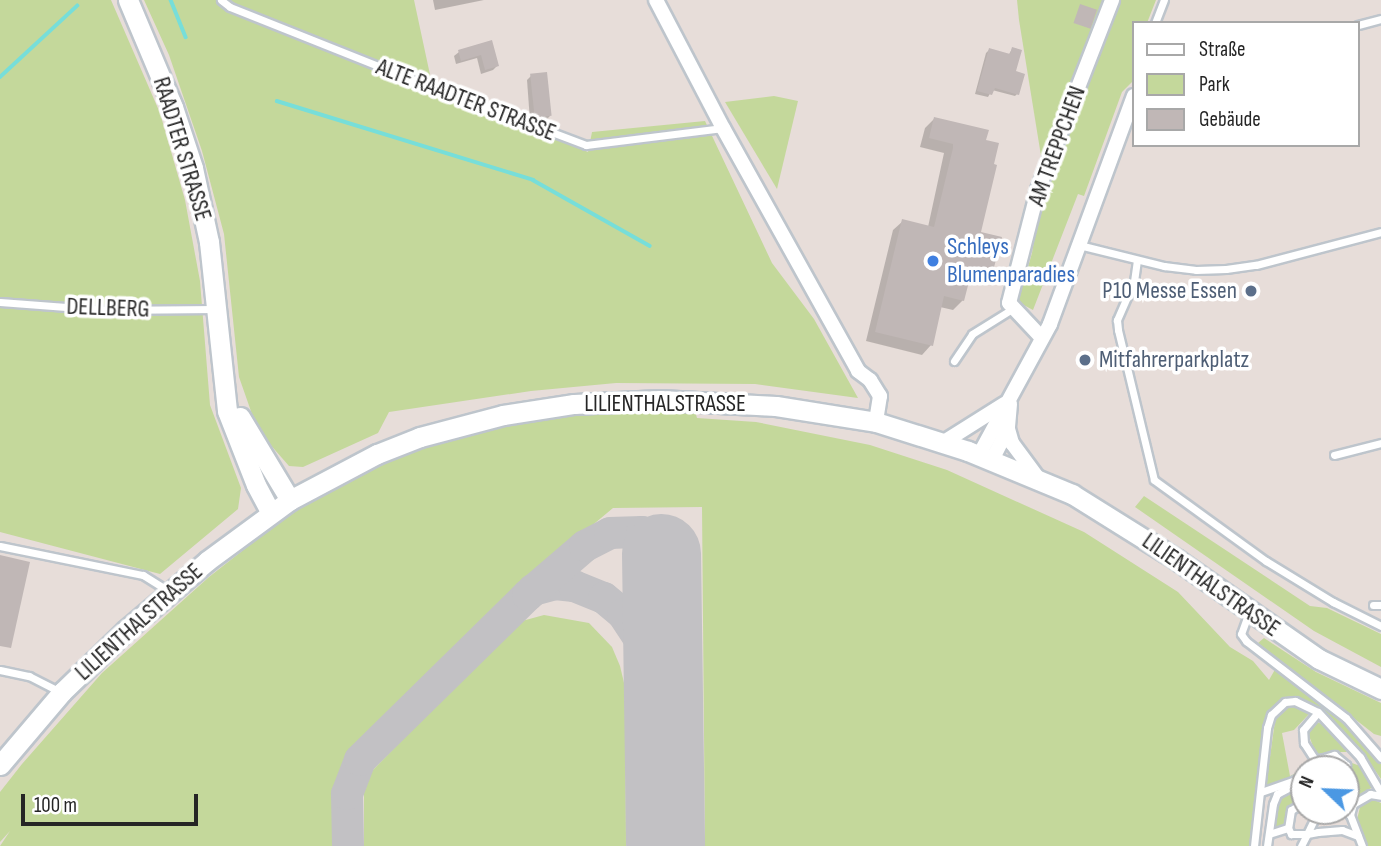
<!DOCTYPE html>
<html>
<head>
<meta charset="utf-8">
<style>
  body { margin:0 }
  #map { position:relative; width:1381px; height:846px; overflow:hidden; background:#e7ddd9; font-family:"Sofia Sans Condensed",sans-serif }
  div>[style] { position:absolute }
  .green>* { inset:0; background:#c4d89b }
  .shadow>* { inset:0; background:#0003 }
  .stream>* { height:3.5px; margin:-1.75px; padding:0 1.75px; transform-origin:1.75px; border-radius:1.75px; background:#77ded9 }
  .taxiway>* { height:32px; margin:-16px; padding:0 16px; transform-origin:16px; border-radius:16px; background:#c2c1c4 }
  .runway>* { height:79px; margin:-39.5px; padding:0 39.5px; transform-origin:39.5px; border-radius:39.5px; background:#c2c1c4 }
  .building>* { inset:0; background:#c0b7b6; transform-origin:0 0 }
  .roads { filter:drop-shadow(2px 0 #bec5cc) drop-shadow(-2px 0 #bec5cc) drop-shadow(0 2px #bec5cc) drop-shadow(0 -2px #bec5cc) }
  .service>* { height:7px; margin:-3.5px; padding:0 3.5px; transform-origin:3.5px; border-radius:3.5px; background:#fff }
  .minor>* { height:14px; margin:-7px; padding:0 7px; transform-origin:7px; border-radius:7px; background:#fff }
  .secondary>* { height:19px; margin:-9.5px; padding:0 9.5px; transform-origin:9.5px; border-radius:9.5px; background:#fff }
  .dots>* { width:19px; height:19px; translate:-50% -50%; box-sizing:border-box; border:4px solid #fff; border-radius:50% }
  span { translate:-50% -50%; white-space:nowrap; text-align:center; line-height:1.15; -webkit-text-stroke:7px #fff; paint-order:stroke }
  .street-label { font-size:24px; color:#262626 }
  .shop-label { font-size:24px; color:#366cbe }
  .left { translate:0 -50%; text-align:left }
  .service-label { font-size:24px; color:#4e5e75 }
  .right { translate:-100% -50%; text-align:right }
  .legend { position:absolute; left:1132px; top:21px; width:228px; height:126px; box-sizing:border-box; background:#fff; border:2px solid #a8a8a8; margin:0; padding:9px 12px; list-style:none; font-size:21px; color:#262626 }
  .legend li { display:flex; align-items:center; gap:14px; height:35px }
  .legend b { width:35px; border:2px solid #a8a8a8 }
  .north { position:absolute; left:1290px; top:755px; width:70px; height:70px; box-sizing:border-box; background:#fff; border:2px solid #a8a8a8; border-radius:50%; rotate:293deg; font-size:19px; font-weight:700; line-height:28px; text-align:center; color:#262626 }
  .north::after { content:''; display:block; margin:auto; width:24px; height:32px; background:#4b98e3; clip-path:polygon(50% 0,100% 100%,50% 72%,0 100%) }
  .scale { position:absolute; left:21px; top:794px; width:177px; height:32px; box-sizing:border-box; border:4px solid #262626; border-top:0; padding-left:9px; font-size:21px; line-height:24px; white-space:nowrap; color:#262626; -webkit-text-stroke:5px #fff; paint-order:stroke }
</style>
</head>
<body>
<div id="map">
  <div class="green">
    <div style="clip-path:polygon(0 0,111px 0,160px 113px,185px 200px,200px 281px,210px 405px,241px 488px,238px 509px,160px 574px,0 532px)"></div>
    <div style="clip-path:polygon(144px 0,414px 0,432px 84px,299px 32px,588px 152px,592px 132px,705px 121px,772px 263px,814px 319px,858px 398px,755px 384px,616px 383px,531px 391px,389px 412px,378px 433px,303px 467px,289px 466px,268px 442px,253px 417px,239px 377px,224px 234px,202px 151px,169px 55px)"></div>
    <div style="clip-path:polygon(1017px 0,1106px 0,1042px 162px,1019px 20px)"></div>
    <div style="clip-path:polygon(1119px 0,1156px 0,1147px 23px,1134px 23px,1134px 80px,1122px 92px,1084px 196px,1078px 194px,1033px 310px,1018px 302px,1032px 253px,1041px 196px)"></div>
    <div style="clip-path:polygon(774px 96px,798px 101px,777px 189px,725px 102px)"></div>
    <div style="clip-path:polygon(652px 409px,695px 411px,697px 418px,756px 422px,870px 445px,947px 470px,1084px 532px,1178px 592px,1230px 647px,1253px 661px,1269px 680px,1277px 666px,1341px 717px,1381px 762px,1381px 779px,1358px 746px,1322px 710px,1294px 697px,1281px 701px,1272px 709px,1251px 846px,705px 846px,702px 507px,613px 508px,497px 605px,350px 754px,335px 783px,335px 846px,0 846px,10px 831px,0 842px,0 792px,22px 764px,102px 673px,209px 577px,288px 515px,353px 476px,418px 448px,505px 423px,581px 413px)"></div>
    <div style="clip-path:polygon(1144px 496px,1310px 606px,1327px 608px,1381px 634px,1381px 667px,1314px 631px,1135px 507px)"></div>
    <div style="clip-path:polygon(544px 615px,589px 623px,612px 647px,620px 666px,625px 687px,626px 846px,364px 846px,364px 788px,370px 773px,505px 634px,522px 621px)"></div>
    <div style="clip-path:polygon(1264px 638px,1316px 672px,1381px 703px,1381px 736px,1374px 734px,1258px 643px)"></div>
    <div style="clip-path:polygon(1292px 705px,1310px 713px,1294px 730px,1282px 733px,1290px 776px,1304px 769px,1304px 773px,1266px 786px,1275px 721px,1280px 712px)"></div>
    <div style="clip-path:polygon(1315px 721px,1328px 727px,1345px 746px,1347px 752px,1329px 752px,1317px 757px,1308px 733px)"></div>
    <div style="clip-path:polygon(1352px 763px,1360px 766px,1373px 787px,1357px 796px,1351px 803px,1346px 787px)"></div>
    <div style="clip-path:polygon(1304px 782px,1304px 788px,1297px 791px,1300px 801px,1285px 825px,1274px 829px,1279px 798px)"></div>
    <div style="clip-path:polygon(1370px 798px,1381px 803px,1381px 846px,1368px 846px,1357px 820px,1360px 807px)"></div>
  </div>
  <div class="shadow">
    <div style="clip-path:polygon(433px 0,484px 0,435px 10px)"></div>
    <div style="clip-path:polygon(490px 43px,497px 66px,493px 70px,481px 74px,477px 58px,456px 64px,454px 56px,459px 52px)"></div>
    <div style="clip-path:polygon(1012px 49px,1017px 94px,1015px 96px,992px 90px,988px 97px,975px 94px,986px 53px,989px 50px,1008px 56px)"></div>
    <div style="clip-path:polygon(531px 76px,550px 116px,546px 120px,530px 121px,527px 80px)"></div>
    <div style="clip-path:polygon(934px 119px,984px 141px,979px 233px,999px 239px,990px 275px,981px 284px,968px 281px,963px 300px,953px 310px,940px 307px,931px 345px,922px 355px,866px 341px,893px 230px,903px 221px,928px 227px,944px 153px,920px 147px,925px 128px)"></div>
  </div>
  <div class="stream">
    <div style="left:171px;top:0;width:40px;rotate:68deg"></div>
    <div style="left:0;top:77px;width:105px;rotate:-42.7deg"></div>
    <div style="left:277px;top:101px;width:268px;rotate:17.1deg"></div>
    <div style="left:533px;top:180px;width:134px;rotate:29.4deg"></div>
  </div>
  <div class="taxiway">
    <div style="left:533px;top:590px;width:23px;rotate:-15deg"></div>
    <div style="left:555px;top:584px;width:19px;rotate:6deg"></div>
    <div style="left:574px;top:586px;width:32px;rotate:22deg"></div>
    <div style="left:604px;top:598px;width:25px;rotate:40deg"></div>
    <div style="left:623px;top:614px;width:53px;rotate:56.6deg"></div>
    <div style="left:652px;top:658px;width:37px;rotate:77deg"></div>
    <div style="left:660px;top:694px;width:37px;rotate:85deg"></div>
    <div style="left:348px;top:846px;width:52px;rotate:-91.1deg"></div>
    <div style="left:347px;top:794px;width:36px;rotate:-69deg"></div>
    <div style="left:360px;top:760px;width:235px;rotate:-44.5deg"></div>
    <div style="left:528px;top:595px;width:75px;rotate:-40.7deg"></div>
    <div style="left:585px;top:546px;width:28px;rotate:-27deg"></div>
    <div style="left:610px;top:533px;width:32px;rotate:-2deg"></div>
    <div style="left:642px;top:532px;width:16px;rotate:30deg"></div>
    <div style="left:656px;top:540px;width:14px;rotate:69deg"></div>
  </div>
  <div class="runway">
    <div style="left:661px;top:553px;width:293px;rotate:89.2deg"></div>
  </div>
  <div class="building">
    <div style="left:1080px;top:4px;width:18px;height:20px;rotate:19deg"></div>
    <div style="clip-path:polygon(492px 40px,499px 66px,485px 70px,481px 55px,461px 61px,458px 50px)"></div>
    <div style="clip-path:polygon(1012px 47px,1022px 50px,1016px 71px,1025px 74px,1019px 95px,995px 88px,992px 95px,977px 91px,989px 48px,1010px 54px)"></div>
    <div style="left:547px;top:72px;width:44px;height:17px;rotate:84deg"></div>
    <div style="clip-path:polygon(934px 117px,989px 130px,986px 140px,999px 143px,994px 164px,997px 165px,981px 232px,1002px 237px,992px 275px,972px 270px,964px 301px,944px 296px,933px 346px,875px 332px,902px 219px,934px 227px,953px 148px,953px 144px,929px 138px)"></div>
    <div style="clip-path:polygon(0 555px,30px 562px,11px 648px,0 646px)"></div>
  </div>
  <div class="roads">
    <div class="service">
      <div style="left:221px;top:0;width:11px;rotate:38deg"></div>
      <div style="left:230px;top:7px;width:181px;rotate:21.7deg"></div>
      <div style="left:398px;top:74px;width:201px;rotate:20.7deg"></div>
      <div style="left:586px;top:145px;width:138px;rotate:-7.1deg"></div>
      <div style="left:1155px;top:23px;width:25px;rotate:-69deg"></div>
      <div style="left:1358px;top:25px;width:24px;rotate:-15deg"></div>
      <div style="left:1079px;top:245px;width:88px;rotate:13.9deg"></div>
      <div style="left:1164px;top:266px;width:32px;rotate:7deg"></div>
      <div style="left:1196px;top:270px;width:30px;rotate:-2deg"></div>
      <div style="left:1226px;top:269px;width:30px;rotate:-8deg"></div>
      <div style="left:1256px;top:265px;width:129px;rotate:-14.8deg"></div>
      <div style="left:1137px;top:260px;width:21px;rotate:98deg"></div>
      <div style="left:1134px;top:281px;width:43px;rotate:113.6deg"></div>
      <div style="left:1117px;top:320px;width:10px;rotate:84deg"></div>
      <div style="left:1118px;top:330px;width:154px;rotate:76.5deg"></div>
      <div style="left:1154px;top:480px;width:138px;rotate:35.9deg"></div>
      <div style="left:1266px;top:561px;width:79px;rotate:31.5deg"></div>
      <div style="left:1333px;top:602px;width:54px;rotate:26.6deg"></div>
      <div style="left:0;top:302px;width:106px;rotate:4.3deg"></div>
      <div style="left:106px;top:310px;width:110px;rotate:-0.5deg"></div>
      <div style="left:954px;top:361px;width:32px;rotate:-56deg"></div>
      <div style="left:972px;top:334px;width:47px;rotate:-32deg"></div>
      <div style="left:1334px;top:455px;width:49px;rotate:-14.3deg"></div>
      <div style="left:0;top:546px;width:146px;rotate:11.5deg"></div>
      <div style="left:143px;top:575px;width:31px;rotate:32deg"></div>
      <div style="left:1373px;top:605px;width:8px"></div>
      <div style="left:1249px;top:612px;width:23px;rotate:110deg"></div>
      <div style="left:1241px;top:634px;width:9px;rotate:54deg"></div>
      <div style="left:1246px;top:641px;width:126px;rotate:37.6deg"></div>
      <div style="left:1346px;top:718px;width:53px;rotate:48.8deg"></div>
      <div style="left:0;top:670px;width:30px;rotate:12deg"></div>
      <div style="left:29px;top:676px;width:36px;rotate:27deg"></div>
      <div style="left:1317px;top:763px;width:24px;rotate:-123deg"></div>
      <div style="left:1304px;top:743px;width:13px;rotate:-94deg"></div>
      <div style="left:1303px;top:730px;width:23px;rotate:-50deg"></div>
      <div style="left:1314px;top:769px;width:12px;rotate:-59deg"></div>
      <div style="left:1320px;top:759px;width:15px;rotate:-16deg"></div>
      <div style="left:1334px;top:755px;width:16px;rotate:40deg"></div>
      <div style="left:1346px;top:765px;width:14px;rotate:90deg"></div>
      <div style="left:1261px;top:792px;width:46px;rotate:-19.2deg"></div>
      <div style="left:1304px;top:802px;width:15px;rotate:148deg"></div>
      <div style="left:1291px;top:810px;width:18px;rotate:99deg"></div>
      <div style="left:1288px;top:828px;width:7px;rotate:63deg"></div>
      <div style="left:1291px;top:834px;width:16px"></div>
      <div style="left:1307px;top:834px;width:25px;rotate:-64deg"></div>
      <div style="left:1269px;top:834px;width:20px;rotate:-18deg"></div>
      <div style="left:1254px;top:846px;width:119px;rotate:-83.7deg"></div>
      <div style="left:1267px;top:728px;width:14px;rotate:-73deg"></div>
      <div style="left:1271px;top:715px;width:19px;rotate:-43deg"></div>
      <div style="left:1285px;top:702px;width:10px;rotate:-6deg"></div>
      <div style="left:1295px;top:701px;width:25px;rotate:26deg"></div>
      <div style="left:1318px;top:712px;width:62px;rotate:47deg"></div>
      <div style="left:1360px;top:757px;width:42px;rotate:59.7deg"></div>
      <div style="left:1267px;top:846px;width:42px;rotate:-81.9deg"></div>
      <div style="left:1273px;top:804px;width:11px;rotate:-68deg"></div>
      <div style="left:1277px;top:794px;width:15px;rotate:-28deg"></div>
      <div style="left:1290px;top:787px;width:9px;rotate:-54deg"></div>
      <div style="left:1301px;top:846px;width:13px;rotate:-63deg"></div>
      <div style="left:1307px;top:834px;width:11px;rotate:-10deg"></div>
      <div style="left:1318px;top:832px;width:24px;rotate:-5deg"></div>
      <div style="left:1342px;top:830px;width:17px;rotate:21deg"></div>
      <div style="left:1362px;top:846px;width:33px;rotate:-111deg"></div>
      <div style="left:1350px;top:815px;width:11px;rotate:-75deg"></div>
      <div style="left:1353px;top:804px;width:20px;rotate:-30deg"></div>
      <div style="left:1370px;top:794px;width:11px;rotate:10deg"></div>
    </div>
    <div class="minor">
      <div style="left:656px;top:0;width:144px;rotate:62.4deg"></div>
      <div style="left:723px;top:128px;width:278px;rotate:60.9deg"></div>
      <div style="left:858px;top:371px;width:15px;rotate:37deg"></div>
      <div style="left:870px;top:380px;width:19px;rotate:58deg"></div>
      <div style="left:880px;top:396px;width:26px;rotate:99deg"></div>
      <div style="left:1042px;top:338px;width:48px;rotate:-133.3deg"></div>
      <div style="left:1009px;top:303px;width:117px;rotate:-75.6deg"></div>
      <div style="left:1038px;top:190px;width:204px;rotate:-68.7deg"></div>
      <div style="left:1010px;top:404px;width:25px;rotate:95deg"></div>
      <div style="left:1008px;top:429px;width:15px;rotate:74deg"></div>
      <div style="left:1012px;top:443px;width:44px;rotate:53.4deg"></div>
      <div style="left:944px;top:442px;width:71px;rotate:-32.3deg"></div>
      <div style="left:979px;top:455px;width:149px;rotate:-61.5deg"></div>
      <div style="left:1050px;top:324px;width:243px;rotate:-69.8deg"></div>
      <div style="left:992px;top:460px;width:35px;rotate:-63deg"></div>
    </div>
    <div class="secondary">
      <div style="left:128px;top:0;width:116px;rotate:67.2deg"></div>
      <div style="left:173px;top:107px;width:64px;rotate:71.8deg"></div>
      <div style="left:193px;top:168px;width:76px;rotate:77.8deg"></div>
      <div style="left:209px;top:242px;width:170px;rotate:83.9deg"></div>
      <div style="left:227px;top:411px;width:79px;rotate:68.6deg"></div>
      <div style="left:256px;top:485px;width:32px;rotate:62deg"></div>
      <div style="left:240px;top:417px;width:97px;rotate:58.9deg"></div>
      <div style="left:0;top:765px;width:96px;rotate:-49.7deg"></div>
      <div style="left:62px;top:692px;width:89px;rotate:-44.1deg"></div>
      <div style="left:126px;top:630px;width:106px;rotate:-40.4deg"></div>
      <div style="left:207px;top:561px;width:103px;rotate:-36.3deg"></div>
      <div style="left:290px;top:500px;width:98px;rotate:-27.9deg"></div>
      <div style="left:377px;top:454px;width:46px;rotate:-21.6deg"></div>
      <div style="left:420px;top:437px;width:86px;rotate:-14.8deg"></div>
      <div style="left:503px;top:415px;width:72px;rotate:-8.8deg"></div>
      <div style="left:574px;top:404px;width:86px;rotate:-2.7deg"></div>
      <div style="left:660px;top:400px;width:116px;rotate:3deg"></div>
      <div style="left:776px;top:406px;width:101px;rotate:9.1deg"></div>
      <div style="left:876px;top:422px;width:96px;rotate:17.5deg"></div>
      <div style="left:968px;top:451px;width:113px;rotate:22.5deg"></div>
      <div style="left:1072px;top:494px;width:123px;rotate:32deg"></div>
      <div style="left:1176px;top:559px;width:174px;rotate:35deg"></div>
      <div style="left:1319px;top:659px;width:69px;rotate:25.8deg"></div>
    </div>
  </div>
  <div class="dots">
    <div style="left:933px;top:261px;background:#3f7fe0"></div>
    <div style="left:1251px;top:291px;background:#5c6f8a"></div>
    <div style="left:1085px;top:360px;background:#5c6f8a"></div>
  </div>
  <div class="street-label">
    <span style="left:466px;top:100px;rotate:21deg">ALTE RAADTER STRASSE</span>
    <span style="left:1057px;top:146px;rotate:-70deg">AM TREPPCHEN</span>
    <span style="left:182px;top:149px;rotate:73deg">RAADTER STRASSE</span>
    <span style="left:108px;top:308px;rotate:2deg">DELLBERG</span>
    <span style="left:665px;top:404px">LILIENTHALSTRASSE</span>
    <span style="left:1211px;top:585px;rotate:35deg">LILIENTHALSTRASSE</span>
    <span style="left:139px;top:622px;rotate:-42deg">LILIENTHALSTRASSE</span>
  </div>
  <div class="shop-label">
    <span class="left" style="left:947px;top:261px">Schleys<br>Blumenparadies</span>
  </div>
  <div class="service-label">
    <span class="right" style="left:1237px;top:291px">P10 Messe Essen</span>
    <span class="left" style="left:1099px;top:360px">Mitfahrerparkplatz</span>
  </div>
  <ul class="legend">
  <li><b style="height:9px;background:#fff"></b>Straße</li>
  <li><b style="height:19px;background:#c4d89b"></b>Park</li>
  <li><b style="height:19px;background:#c0b7b6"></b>Gebäude</li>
  </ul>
  <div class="north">N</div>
  <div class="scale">100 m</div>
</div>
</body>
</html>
